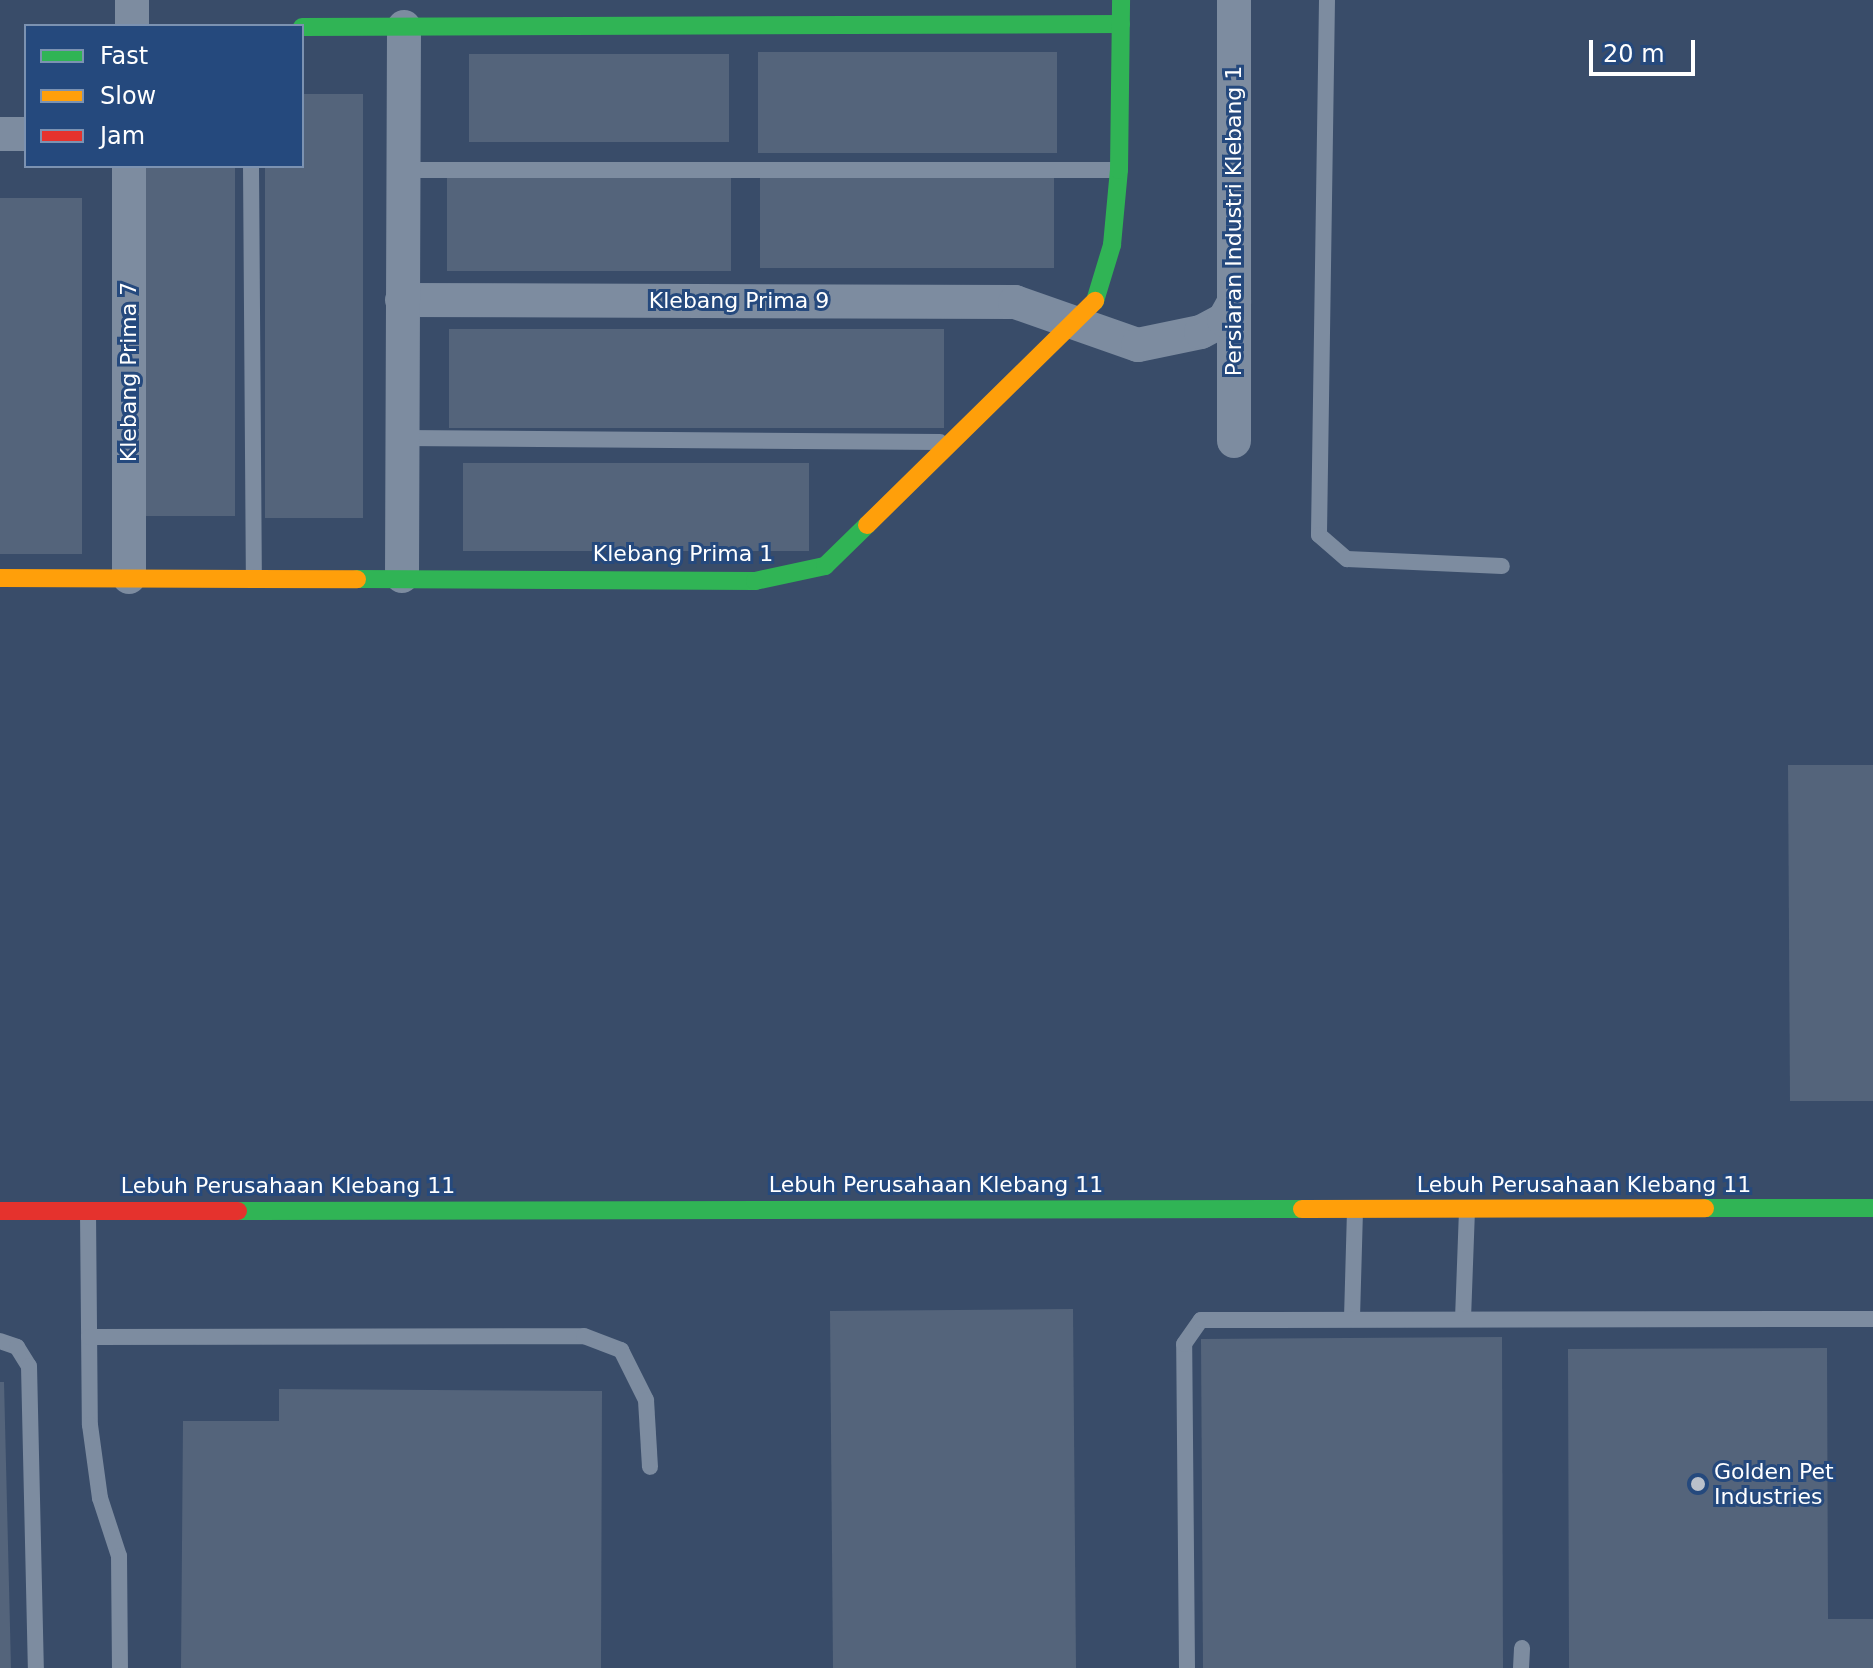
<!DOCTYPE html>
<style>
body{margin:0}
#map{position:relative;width:1873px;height:1668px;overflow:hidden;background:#394c69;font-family:"DejaVu Sans",sans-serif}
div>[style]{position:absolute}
.building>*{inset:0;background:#54647b}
.lane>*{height:16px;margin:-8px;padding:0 8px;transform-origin:8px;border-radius:8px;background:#7d8ca0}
.street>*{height:34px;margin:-17px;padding:0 17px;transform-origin:17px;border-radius:17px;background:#7d8ca0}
.fast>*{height:18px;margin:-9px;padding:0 9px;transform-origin:9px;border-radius:9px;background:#30b455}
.slow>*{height:18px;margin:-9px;padding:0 9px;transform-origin:9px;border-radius:9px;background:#ff9f0a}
.jam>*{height:18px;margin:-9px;padding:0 9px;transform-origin:9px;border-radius:9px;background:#e5322d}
.dots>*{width:22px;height:22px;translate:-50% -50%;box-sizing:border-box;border:4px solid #25497d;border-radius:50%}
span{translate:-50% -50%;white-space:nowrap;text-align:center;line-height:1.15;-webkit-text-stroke:6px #25497d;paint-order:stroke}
.street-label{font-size:22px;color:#fff}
.poi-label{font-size:22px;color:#fff}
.left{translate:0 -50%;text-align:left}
.legend{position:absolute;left:24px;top:24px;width:280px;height:144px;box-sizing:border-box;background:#25497d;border:2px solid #7c92b1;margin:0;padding:10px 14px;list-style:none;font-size:24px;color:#fff}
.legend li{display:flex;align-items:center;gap:16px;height:40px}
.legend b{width:40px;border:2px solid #7c92b1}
.scale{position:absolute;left:1589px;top:40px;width:106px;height:36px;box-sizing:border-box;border:4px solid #fff;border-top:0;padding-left:10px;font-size:24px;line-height:28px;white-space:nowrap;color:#fff;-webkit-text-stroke:6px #25497d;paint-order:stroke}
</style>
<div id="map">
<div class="building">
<div style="clip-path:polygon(758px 52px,1057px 52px,1057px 153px,758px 153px)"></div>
<div style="clip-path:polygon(469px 54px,729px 54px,729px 142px,469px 142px)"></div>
<div style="clip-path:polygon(302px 94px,363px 94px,363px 518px,265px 518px,265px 166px,302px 166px)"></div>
<div style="clip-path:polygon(141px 166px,235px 166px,235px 516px,141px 516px)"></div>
<div style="clip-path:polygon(447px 177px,731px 177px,731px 271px,447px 271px)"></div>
<div style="clip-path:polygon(760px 178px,1054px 178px,1054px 268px,760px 268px)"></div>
<div style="clip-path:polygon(0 198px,82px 198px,82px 554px,0 554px)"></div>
<div style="clip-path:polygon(449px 329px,944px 329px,944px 428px,449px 428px)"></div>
<div style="clip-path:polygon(463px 463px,809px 463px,809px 551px,463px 551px)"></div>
<div style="clip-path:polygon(1788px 765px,1873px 765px,1873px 1101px,1790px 1101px)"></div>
<div style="clip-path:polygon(1073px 1309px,1076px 1668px,833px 1668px,830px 1311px)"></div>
<div style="clip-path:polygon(1502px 1337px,1503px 1668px,1203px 1668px,1201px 1339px)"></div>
<div style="clip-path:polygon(1827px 1348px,1828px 1619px,1873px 1619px,1873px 1668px,1569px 1668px,1568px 1349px)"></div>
<div style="clip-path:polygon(0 1382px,4px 1382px,11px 1668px,0 1668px)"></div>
<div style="clip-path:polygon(279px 1389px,602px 1391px,601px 1668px,181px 1668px,183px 1421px,279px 1421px)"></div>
</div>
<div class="lane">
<div style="left:1327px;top:0;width:535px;rotate:90.86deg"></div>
<div style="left:1319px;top:535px;width:37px;rotate:41deg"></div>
<div style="left:1347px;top:559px;width:155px;rotate:2.6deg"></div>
<div style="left:251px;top:166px;width:410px;rotate:89.6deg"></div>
<div style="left:402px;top:170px;width:714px"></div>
<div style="left:402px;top:438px;width:538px;rotate:0.43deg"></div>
<div style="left:88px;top:1212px;width:213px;rotate:89.5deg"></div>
<div style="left:90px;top:1425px;width:74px;rotate:82.2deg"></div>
<div style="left:100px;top:1498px;width:61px;rotate:71.9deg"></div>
<div style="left:119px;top:1556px;width:112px;rotate:89.5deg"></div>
<div style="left:1352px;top:1318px;width:107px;rotate:-88.4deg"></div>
<div style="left:1463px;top:1319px;width:108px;rotate:-87.9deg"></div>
<div style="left:89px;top:1337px;width:495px;rotate:-0.1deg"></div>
<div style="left:584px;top:1336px;width:40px;rotate:21deg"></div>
<div style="left:621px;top:1350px;width:56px;rotate:63.4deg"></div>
<div style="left:646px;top:1400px;width:67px;rotate:86.6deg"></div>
<div style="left:0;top:1341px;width:18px;rotate:19deg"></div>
<div style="left:17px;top:1347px;width:22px;rotate:58deg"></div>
<div style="left:29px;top:1366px;width:302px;rotate:88.7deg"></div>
<div style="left:1187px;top:1668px;width:324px;rotate:-90.5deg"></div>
<div style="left:1184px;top:1344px;width:29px;rotate:-55deg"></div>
<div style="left:1201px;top:1320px;width:672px;rotate:-0.09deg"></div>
<div style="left:1521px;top:1668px;width:20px;rotate:-87deg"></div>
</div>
<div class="street">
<div style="left:132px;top:0;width:26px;rotate:90deg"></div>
<div style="left:1234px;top:0;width:441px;rotate:90deg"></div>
<div style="left:0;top:134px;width:26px"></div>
<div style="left:129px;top:166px;width:411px;rotate:90deg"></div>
<div style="left:402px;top:300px;width:613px;rotate:0.19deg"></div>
<div style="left:1015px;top:302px;width:130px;rotate:19.3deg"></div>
<div style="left:1138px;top:345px;width:64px;rotate:-11.7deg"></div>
<div style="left:1201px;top:332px;width:26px;rotate:-28deg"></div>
<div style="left:1224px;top:320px;width:21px;rotate:-61deg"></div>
<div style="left:402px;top:576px;width:549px;rotate:-89.79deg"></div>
</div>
<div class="fast">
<div style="left:302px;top:27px;width:819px;rotate:-0.21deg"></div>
<div style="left:1095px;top:301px;width:59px;rotate:-73.1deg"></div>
<div style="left:1112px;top:245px;width:75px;rotate:-84.7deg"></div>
<div style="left:1119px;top:170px;width:170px;rotate:-89.3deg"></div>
<div style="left:357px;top:579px;width:398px;rotate:0.3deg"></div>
<div style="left:755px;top:581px;width:72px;rotate:-12.1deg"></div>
<div style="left:825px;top:566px;width:59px;rotate:-44.3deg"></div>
<div style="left:1705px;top:1208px;width:168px"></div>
<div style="left:238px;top:1211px;width:1064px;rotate:-0.11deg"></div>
</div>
<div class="slow">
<div style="left:867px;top:525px;width:320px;rotate:-44.5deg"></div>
<div style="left:0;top:578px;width:357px;rotate:0.2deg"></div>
<div style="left:1302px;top:1209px;width:403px;rotate:-0.1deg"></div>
</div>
<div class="jam">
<div style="left:0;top:1211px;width:238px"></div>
</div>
<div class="dots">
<div style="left:1698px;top:1484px;background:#bac0ca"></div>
</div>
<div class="street-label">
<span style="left:1234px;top:221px;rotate:-90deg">Persiaran Industri Klebang 1</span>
<span style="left:739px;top:301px">Klebang Prima 9</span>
<span style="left:129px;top:372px;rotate:-90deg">Klebang Prima 7</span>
<span style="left:683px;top:554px">Klebang Prima 1</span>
<span style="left:936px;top:1185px">Lebuh Perusahaan Klebang 11</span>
<span style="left:1584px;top:1185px">Lebuh Perusahaan Klebang 11</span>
<span style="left:288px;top:1186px">Lebuh Perusahaan Klebang 11</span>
</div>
<div class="poi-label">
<span class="left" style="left:1714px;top:1484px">Golden Pet<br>Industries</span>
</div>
<ul class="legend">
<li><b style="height:10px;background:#30b455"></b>Fast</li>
<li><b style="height:10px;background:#ff9f0a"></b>Slow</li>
<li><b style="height:10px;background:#e5322d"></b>Jam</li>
</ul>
<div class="scale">20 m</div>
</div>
